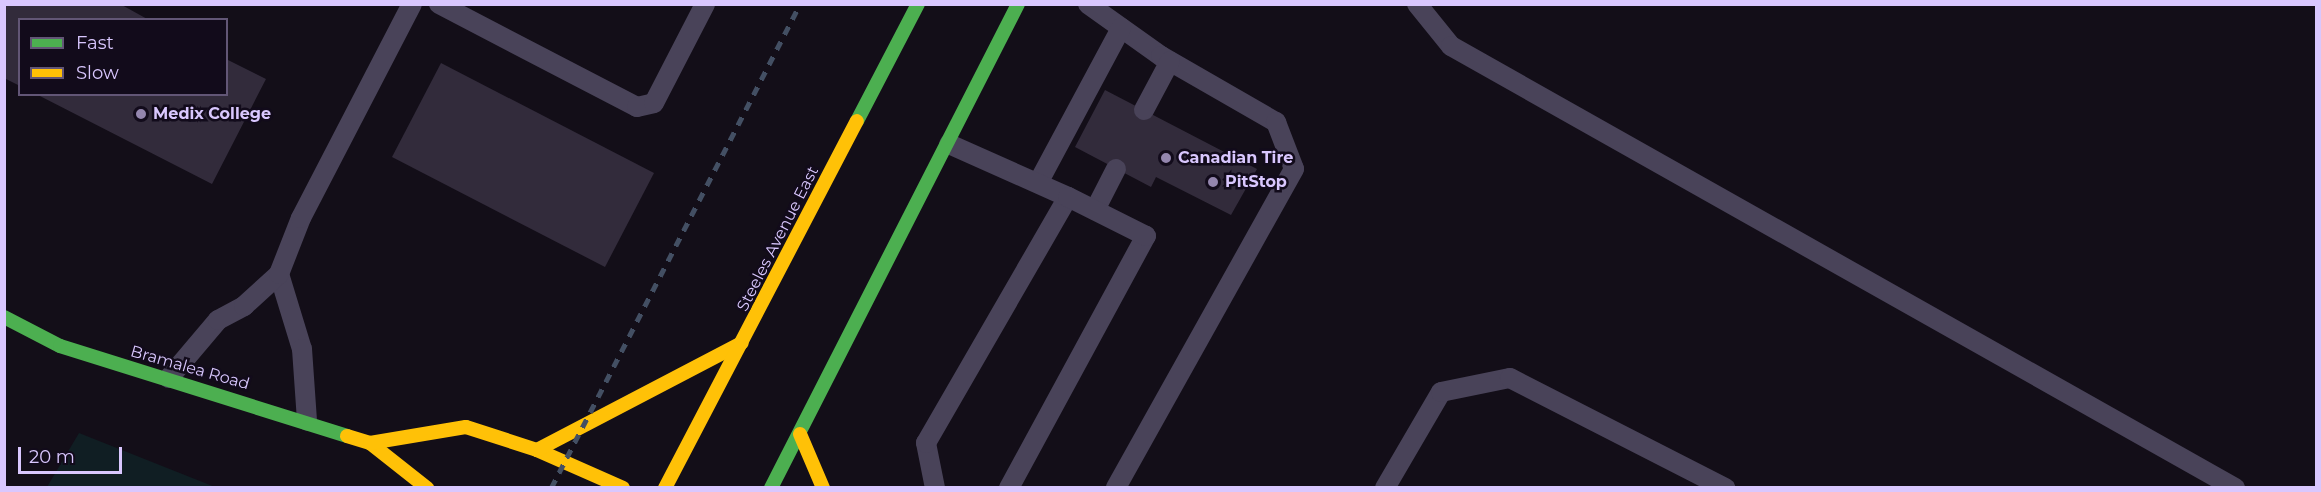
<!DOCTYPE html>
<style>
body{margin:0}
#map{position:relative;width:2321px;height:492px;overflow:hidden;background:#130e18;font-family:Montserrat,sans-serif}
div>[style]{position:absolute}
.green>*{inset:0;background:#101e23}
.building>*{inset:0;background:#322b3b}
.lane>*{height:20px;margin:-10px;padding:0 10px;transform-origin:10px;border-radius:10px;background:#494359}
.fast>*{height:14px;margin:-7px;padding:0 7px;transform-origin:7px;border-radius:7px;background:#4caf50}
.slow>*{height:14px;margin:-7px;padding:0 7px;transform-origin:7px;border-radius:7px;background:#ffc107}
.rail>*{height:4.5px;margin-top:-2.25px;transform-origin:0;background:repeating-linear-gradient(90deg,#434f63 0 9px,transparent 0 17px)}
.dots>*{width:16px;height:16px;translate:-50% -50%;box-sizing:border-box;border:3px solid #120b1b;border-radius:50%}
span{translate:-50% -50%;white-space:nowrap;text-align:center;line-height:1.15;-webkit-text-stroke:5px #120b1b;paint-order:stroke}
.poi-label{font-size:16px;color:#d9c7fe;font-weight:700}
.left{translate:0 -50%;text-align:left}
.street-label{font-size:16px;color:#d9c7fe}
.frame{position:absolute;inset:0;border:6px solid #d9c7fe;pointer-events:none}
.legend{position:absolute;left:18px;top:18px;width:210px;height:78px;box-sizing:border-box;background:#120b1b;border:2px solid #625676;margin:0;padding:8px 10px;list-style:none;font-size:18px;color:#d9c7fe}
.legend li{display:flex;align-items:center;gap:12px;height:30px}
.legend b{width:30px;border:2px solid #625676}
.scale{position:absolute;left:18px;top:447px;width:104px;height:27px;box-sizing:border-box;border:3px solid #d9c7fe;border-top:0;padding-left:8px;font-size:18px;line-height:21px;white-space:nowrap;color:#d9c7fe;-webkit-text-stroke:4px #120b1b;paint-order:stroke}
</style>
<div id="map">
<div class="green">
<div style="clip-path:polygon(79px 433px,215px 487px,47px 487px)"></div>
</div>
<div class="building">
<div style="clip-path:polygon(4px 4px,120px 4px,149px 20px,20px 20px,20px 86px,4px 78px)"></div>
<div style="clip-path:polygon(226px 59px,266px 79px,212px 184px,36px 94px,226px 94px)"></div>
<div style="clip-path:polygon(441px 63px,654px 173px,605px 267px,392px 157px)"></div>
<div style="clip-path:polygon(1105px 90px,1257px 169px,1231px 215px,1156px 177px,1151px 187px,1075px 147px)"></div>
</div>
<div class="lane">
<div style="left:439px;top:4px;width:223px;rotate:27.5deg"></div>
<div style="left:637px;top:107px;width:17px;rotate:-13deg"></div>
<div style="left:654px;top:103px;width:111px;rotate:-62.7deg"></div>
<div style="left:1088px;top:4px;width:90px;rotate:35.5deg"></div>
<div style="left:1161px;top:56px;width:133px;rotate:29.9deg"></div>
<div style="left:1276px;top:122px;width:50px;rotate:69deg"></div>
<div style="left:1294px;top:169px;width:365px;rotate:119.2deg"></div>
<div style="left:1417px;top:4px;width:54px;rotate:51deg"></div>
<div style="left:1451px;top:46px;width:900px;rotate:29.41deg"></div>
<div style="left:1144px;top:110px;width:55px;rotate:-62deg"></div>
<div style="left:1038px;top:183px;width:176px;rotate:-61.8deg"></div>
<div style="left:1095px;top:210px;width:46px;rotate:-62.9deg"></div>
<div style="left:279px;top:274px;width:78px;rotate:73deg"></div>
<div style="left:302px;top:349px;width:72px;rotate:86deg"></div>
<div style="left:169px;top:378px;width:76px;rotate:-49.8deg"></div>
<div style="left:218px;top:320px;width:30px;rotate:-28deg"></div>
<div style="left:244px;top:306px;width:47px;rotate:-42.4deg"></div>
<div style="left:279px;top:274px;width:60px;rotate:-68.6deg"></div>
<div style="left:301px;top:218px;width:241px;rotate:-62.6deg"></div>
<div style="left:935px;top:488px;width:46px;rotate:-101.3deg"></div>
<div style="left:926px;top:443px;width:284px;rotate:-60deg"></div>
<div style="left:1068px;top:197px;width:130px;rotate:-156deg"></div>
<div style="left:1009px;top:488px;width:287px;rotate:-61.5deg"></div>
<div style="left:1146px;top:236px;width:87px;rotate:-153.4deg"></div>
<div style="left:1385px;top:488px;width:111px;rotate:-59.7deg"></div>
<div style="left:1441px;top:392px;width:70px;rotate:-11.5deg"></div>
<div style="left:1510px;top:378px;width:242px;rotate:27.1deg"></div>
</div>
<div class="fast">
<div style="left:857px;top:121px;width:132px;rotate:-62.5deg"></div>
<div style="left:4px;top:317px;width:63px;rotate:27.4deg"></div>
<div style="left:60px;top:346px;width:301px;rotate:17.4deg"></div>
<div style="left:771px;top:488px;width:543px;rotate:-62.96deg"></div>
</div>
<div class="slow">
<div style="left:800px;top:434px;width:59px;rotate:66.9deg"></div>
<div style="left:347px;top:436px;width:24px;rotate:17deg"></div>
<div style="left:370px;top:443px;width:73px;rotate:38.3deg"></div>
<div style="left:370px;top:443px;width:97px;rotate:-9.5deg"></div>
<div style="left:466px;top:427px;width:75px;rotate:17.9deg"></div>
<div style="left:537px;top:450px;width:94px;rotate:23.8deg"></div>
<div style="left:537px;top:450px;width:231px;rotate:-27.6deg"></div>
<div style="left:665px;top:488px;width:414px;rotate:-62.4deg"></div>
</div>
<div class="rail">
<div style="left:551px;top:488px;width:544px;rotate:-62.78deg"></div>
</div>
<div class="dots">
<div style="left:141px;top:114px;background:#9486ae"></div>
<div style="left:1166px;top:158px;background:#9486ae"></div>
<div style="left:1213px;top:182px;background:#9486ae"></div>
</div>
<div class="poi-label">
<span class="left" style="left:153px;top:114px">Medix College</span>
<span class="left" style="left:1178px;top:158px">Canadian Tire</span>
<span class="left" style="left:1225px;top:182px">PitStop</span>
</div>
<div class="street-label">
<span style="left:778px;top:239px;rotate:-63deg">Steeles Avenue East</span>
<span style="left:190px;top:368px;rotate:16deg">Bramalea Road</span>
</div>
<div class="frame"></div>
<ul class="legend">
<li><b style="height:8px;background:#4caf50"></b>Fast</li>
<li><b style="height:8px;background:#ffc107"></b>Slow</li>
</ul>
<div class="scale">20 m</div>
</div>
